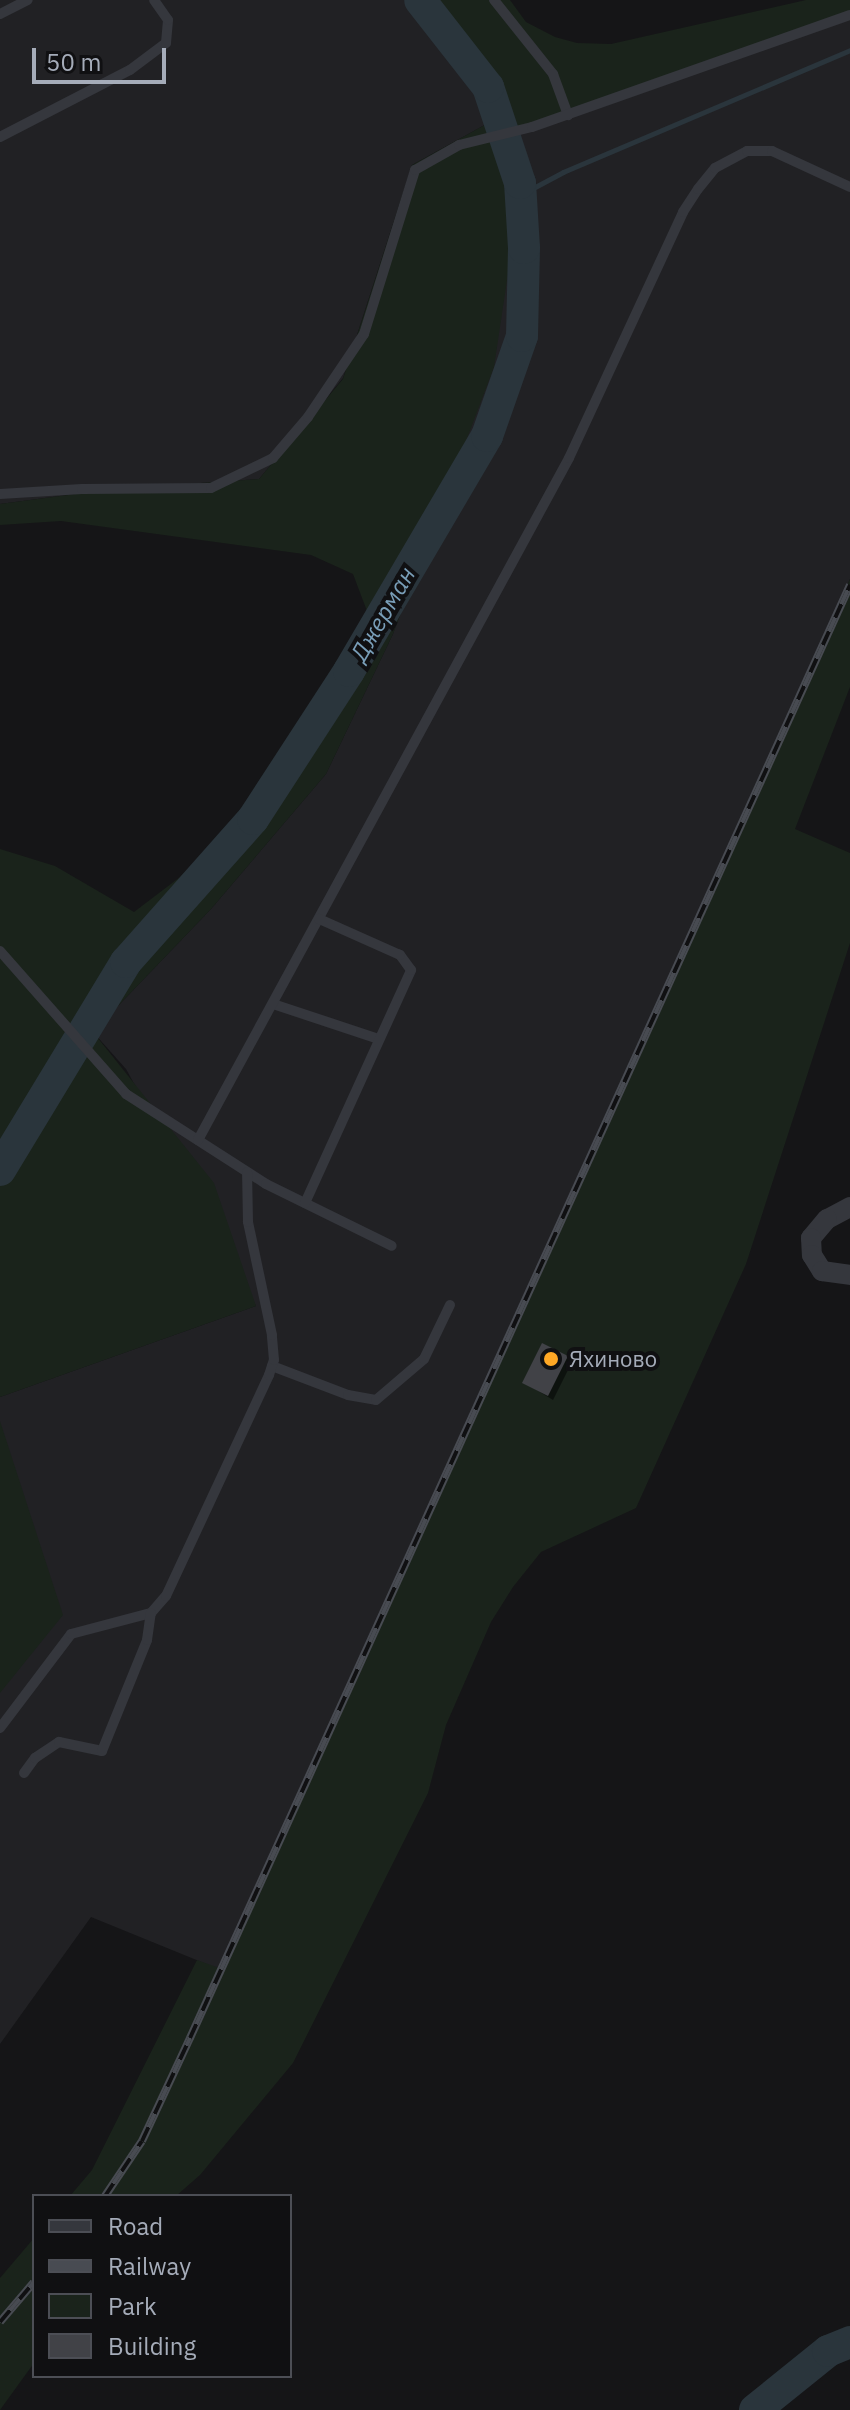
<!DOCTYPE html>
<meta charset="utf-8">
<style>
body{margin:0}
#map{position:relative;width:850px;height:2410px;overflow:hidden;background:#151517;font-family:"IBM Plex Sans",sans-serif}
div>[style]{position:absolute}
.built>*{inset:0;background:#212124}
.green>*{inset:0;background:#1a231b}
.shadow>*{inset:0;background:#0007}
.stream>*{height:5px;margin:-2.5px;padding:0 2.5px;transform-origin:2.5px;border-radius:2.5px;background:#2a353c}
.river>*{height:32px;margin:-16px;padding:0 16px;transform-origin:16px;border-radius:16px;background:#2a353c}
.building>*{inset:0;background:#414247}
.lane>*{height:10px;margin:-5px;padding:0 5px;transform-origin:5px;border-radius:5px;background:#35373d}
.street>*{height:20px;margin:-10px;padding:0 10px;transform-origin:10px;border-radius:10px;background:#35373d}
.rail>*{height:8px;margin-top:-4px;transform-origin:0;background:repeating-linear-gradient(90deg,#101012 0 15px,#484b52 0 30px);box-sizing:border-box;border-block:2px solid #484b52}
.dots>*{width:22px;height:22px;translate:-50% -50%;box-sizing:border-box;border:4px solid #101012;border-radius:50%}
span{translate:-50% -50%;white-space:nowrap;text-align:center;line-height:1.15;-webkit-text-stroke:8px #101012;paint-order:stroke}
.poi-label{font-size:22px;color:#a5acb9}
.left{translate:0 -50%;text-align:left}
.water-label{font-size:24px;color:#799eb8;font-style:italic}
.legend{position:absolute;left:32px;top:2194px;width:260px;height:184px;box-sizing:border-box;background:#101012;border:2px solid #4c4e55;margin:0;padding:10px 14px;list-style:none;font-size:24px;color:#a5acb9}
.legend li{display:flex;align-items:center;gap:16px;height:40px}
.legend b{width:40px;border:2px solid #4c4e55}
.scale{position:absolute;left:32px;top:48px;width:134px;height:36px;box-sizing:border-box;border:4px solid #a5acb9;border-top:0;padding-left:10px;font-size:24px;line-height:28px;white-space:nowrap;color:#a5acb9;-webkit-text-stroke:6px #101012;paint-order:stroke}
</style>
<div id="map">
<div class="built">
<div style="clip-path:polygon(0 0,414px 0,492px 121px,412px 165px,343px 378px,259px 479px,113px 489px,0 504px)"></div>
<div style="clip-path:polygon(850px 15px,850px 579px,221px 1970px,91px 1917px,0 2044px,0 1397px,256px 1306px,126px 1069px,93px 1032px,211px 909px,326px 774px,393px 634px,439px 509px,513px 240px,516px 131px)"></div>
</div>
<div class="green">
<div style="clip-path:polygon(414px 0,510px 0,526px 22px,555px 37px,577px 43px,611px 44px,806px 0,850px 0,850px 15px,516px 131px,513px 240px,494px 367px,393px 634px,326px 774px,211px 909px,93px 1032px,214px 1183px,256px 1306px,0 1397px,0 849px,55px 866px,134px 912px,180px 877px,255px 802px,373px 627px,353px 574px,311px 555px,61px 521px,0 525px,0 504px,113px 489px,259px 479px,343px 379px,412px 165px,492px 121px)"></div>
<div style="clip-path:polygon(850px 579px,850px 687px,795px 829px,850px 853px,850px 943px,746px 1264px,636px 1508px,541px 1552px,513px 1587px,491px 1622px,446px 1725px,428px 1793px,293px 2063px,200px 2175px,176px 2196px,70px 2196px,92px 2170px,197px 1960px,222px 1969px)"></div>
<div style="clip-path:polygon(0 1421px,63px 1615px,0 1693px)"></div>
<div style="clip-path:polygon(34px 2238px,34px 2363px,0 2410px,0 2278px)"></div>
</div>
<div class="shadow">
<div style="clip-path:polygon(567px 1358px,572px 1362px,553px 1400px,525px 1383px)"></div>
</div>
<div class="stream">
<div style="left:520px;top:195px;width:49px;rotate:-28.1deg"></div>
<div style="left:563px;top:172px;width:312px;rotate:-23deg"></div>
</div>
<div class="river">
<div style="left:0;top:1170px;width:243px;rotate:-58.8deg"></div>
<div style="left:126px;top:962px;width:191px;rotate:-48.4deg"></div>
<div style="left:253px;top:819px;width:176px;rotate:-57deg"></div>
<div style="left:349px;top:671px;width:273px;rotate:-59.6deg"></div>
<div style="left:487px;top:436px;width:106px;rotate:-70.7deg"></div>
<div style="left:522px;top:336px;width:88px;rotate:-88.7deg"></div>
<div style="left:524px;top:248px;width:65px;rotate:-93.5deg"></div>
<div style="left:520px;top:183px;width:101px;rotate:-108.4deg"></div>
<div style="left:488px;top:87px;width:110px;rotate:-128deg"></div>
<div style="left:755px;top:2410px;width:94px;rotate:-38.9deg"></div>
<div style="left:828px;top:2351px;width:24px;rotate:-22deg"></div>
</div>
<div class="building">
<div style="clip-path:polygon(542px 1343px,568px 1356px,548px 1396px,522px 1383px)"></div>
</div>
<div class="lane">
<div style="left:494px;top:0;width:95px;rotate:51.4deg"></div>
<div style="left:553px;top:74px;width:44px;rotate:69.9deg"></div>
<div style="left:0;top:14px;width:31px;rotate:-27deg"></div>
<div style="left:0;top:137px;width:146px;rotate:-27.3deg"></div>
<div style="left:130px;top:70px;width:45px;rotate:-36.9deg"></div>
<div style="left:166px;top:43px;width:23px;rotate:-85deg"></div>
<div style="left:168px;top:20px;width:24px;rotate:-125deg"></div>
<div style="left:0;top:494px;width:82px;rotate:-3.5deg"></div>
<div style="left:82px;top:489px;width:129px;rotate:-0.4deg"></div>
<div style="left:211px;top:488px;width:69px;rotate:-25.8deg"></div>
<div style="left:273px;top:458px;width:54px;rotate:-49.5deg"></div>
<div style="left:308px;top:417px;width:100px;rotate:-56deg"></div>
<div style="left:364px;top:334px;width:172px;rotate:-72.7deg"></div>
<div style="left:415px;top:170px;width:51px;rotate:-29.6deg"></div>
<div style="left:459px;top:145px;width:75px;rotate:-13.9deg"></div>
<div style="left:532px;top:127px;width:337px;rotate:-19.4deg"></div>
<div style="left:0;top:951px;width:191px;rotate:48.6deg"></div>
<div style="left:126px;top:1094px;width:166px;rotate:32.7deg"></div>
<div style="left:266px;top:1184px;width:140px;rotate:26.2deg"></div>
<div style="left:273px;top:1004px;width:112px;rotate:18.3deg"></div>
<div style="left:198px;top:1140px;width:776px;rotate:-61.45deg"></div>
<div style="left:569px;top:458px;width:271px;rotate:-65.1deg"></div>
<div style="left:683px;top:212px;width:27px;rotate:-57deg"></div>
<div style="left:698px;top:189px;width:27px;rotate:-51deg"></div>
<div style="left:715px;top:168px;width:36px;rotate:-28deg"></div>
<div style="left:747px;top:151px;width:25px"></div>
<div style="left:772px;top:151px;width:86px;rotate:24.8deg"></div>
<div style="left:305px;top:1203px;width:256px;rotate:-65.5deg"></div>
<div style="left:411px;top:970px;width:19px;rotate:-126deg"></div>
<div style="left:400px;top:955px;width:89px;rotate:-156deg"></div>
<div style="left:272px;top:1366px;width:81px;rotate:20.9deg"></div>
<div style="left:348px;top:1395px;width:28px;rotate:10deg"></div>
<div style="left:376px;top:1400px;width:63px;rotate:-40.5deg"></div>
<div style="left:424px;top:1359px;width:60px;rotate:-64.3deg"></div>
<div style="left:0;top:1728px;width:118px;rotate:-52.9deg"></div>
<div style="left:71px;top:1634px;width:83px;rotate:-14.7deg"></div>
<div style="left:151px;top:1613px;width:23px;rotate:-49deg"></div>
<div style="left:166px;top:1596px;width:244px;rotate:-65deg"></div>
<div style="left:269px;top:1375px;width:16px;rotate:-72deg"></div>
<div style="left:274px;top:1360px;width:25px;rotate:-95deg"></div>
<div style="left:272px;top:1335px;width:116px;rotate:-102deg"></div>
<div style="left:248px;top:1222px;width:50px;rotate:-91.1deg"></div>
<div style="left:24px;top:1773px;width:19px;rotate:-54deg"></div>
<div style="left:35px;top:1758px;width:29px;rotate:-34deg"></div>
<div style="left:59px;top:1742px;width:44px;rotate:11.8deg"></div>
<div style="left:102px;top:1751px;width:120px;rotate:-67.9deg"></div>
<div style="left:147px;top:1640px;width:27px;rotate:-82deg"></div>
</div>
<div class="street">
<div style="left:850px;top:1207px;width:26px;rotate:152deg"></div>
<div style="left:827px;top:1219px;width:25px;rotate:130deg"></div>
<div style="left:811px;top:1238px;width:17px;rotate:87deg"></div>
<div style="left:812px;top:1255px;width:19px;rotate:58deg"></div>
<div style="left:822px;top:1271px;width:28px;rotate:8deg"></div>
</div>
<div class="rail">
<div style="left:105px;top:2196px;width:66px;rotate:-56.1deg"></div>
<div style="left:142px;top:2141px;width:114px;rotate:-65deg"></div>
<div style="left:190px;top:2038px;width:1596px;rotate:-65.57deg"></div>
<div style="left:0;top:2322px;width:52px;rotate:-49.6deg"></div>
</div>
<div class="dots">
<div style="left:551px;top:1359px;background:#ffa825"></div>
</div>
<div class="poi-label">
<span class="left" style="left:569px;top:1359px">Яхиново</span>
</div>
<div class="water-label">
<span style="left:383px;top:614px;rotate:-60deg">Джерман</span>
</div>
<ul class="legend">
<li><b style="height:10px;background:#35373d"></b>Road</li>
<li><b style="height:10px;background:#484b52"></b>Railway</li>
<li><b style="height:22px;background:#1a231b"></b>Park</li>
<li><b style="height:22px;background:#414247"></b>Building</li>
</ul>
<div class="scale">50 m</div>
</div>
